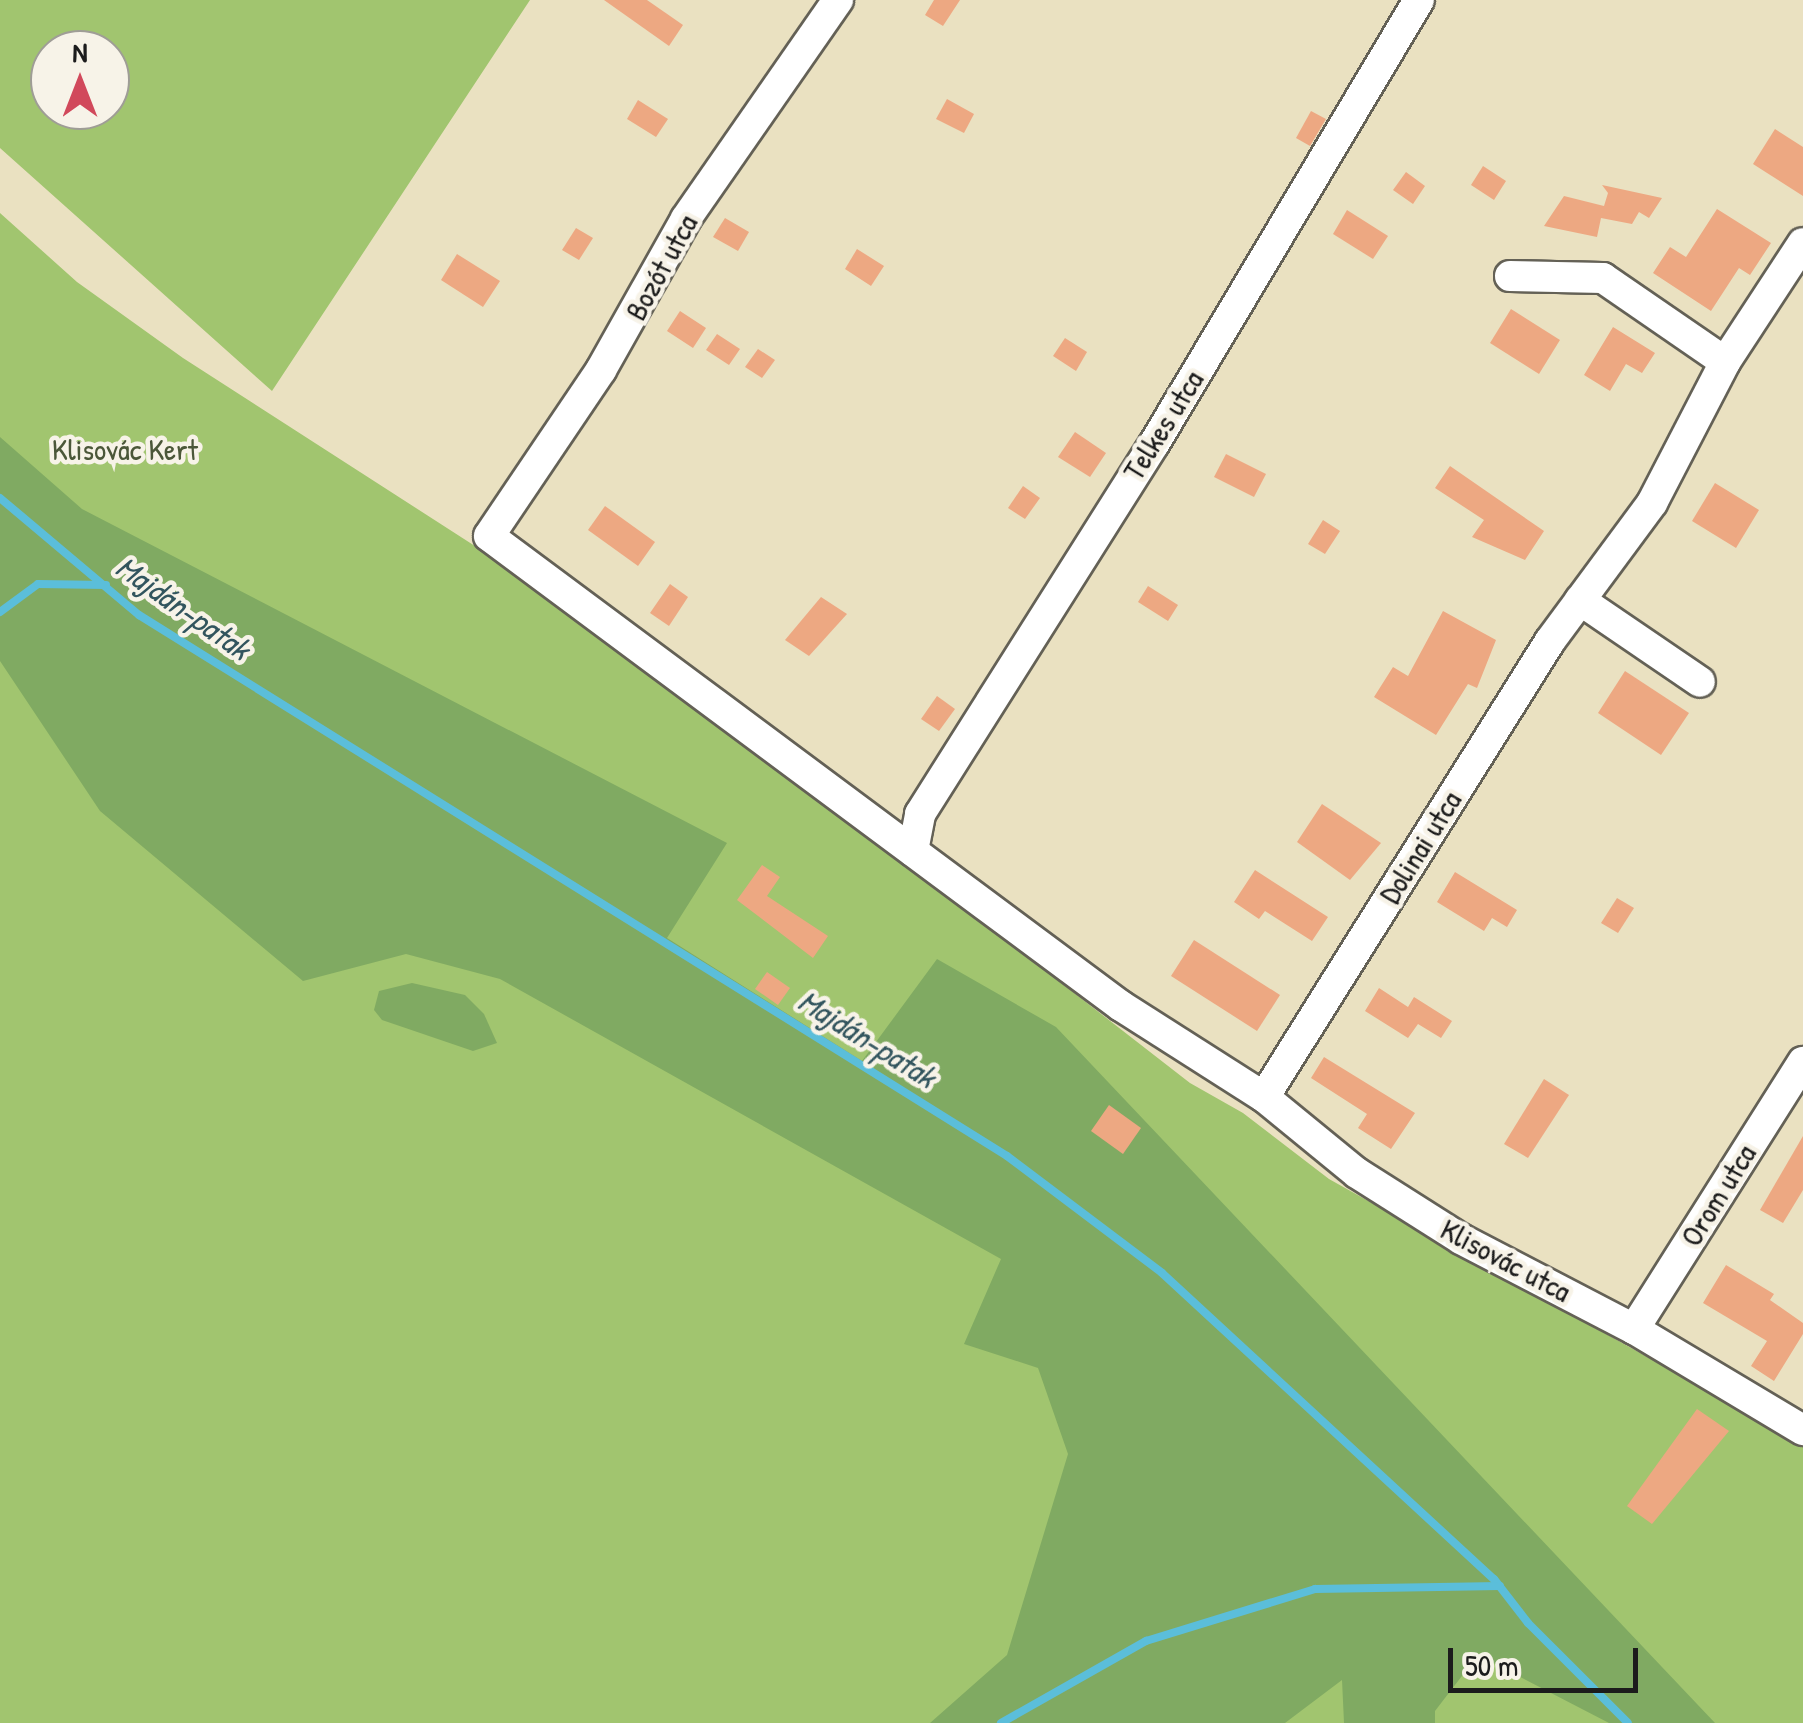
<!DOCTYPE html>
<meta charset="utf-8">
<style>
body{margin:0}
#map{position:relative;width:1803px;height:1723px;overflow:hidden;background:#eae1c1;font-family:"Patrick Hand",sans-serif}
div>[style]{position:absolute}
.green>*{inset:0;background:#a1c56f}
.forest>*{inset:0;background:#80aa62}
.stream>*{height:8px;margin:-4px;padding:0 4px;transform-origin:4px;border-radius:4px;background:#5bbeda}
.building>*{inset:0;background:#eda882}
.roads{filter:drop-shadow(2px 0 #646156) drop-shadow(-2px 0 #646156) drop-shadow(0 2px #646156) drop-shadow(0 -2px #646156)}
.minor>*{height:30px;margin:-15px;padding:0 15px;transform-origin:15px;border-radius:15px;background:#fff}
span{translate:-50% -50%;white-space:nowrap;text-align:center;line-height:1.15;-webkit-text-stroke:9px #f7f3e8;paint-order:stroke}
.street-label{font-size:30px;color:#1c1c1c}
.park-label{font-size:30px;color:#4b5739}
.water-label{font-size:32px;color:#32555e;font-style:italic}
.north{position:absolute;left:30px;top:30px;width:100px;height:100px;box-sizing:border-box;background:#f7f3e8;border:2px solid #9f9d96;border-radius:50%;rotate:0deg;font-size:28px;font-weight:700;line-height:40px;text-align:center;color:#1c1c1c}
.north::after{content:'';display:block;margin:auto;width:35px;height:45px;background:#d1495b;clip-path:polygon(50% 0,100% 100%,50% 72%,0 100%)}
.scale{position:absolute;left:1448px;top:1648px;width:190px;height:45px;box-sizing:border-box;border:5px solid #1c1c1c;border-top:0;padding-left:12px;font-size:30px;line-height:35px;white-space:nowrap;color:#1c1c1c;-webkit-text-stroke:8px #f7f3e8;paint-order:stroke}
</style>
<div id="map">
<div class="green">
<div style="clip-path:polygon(evenodd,0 0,530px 0,272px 391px,0 148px,0 0,50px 50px,110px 50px,110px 110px,50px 110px,50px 50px)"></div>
<div style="clip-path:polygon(0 213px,77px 282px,183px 358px,492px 557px,908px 864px,1190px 1083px,1243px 1113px,1329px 1179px,1803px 1444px,1803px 1723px,0 1723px)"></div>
</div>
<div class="forest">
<div style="clip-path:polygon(0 437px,82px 509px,727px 843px,667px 938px,862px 1061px,937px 959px,1056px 1027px,1715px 1723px,1609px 1723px,1478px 1655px,1435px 1711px,1435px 1723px,1344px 1723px,1342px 1680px,1285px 1723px,930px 1723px,1007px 1655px,1068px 1454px,1038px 1368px,964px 1344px,1001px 1259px,500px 979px,406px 954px,303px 981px,100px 811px,0 661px)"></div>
<div style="clip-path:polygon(412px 983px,465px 995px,484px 1014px,497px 1043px,473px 1051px,382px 1020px,374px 1010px,379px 991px)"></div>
</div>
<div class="stream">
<div style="left:0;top:498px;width:182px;rotate:40.1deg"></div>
<div style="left:139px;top:615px;width:1023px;rotate:31.93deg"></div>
<div style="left:1007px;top:1156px;width:194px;rotate:37deg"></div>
<div style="left:1162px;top:1273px;width:452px;rotate:42.7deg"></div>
<div style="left:1494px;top:1579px;width:56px;rotate:52.3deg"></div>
<div style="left:1528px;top:1623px;width:141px;rotate:45deg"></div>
<div style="left:0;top:612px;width:47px;rotate:-36.4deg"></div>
<div style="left:38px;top:584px;width:68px;rotate:0.8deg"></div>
<div style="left:1001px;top:1723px;width:167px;rotate:-29.5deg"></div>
<div style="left:1146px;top:1641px;width:177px;rotate:-17.1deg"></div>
<div style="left:1315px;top:1589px;width:185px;rotate:-0.9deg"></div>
</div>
<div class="building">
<div style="clip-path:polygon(604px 0,647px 0,683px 25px,669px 46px)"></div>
<div style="clip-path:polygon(934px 0,960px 0,943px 26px,925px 15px)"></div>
<div style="clip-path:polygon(947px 99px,974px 114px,964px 133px,936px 119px)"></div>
<div style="clip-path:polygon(638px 100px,668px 119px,656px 137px,627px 119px)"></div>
<div style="clip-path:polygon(1311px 111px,1326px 119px,1310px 146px,1296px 138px)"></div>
<div style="clip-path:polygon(1775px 129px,1803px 147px,1803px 196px,1753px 164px)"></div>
<div style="clip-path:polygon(1483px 166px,1506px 181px,1494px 200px,1471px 185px)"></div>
<div style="clip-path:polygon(1406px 172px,1425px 186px,1413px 204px,1393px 190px)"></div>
<div style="clip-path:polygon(1602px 185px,1662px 198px,1649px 218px,1639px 212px,1632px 224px,1601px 218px,1597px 237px,1544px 226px,1564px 196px,1604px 206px,1608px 193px)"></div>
<div style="clip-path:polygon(1717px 209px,1771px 243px,1750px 275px,1739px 268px,1711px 311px,1653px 273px,1670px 247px,1686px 257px)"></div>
<div style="clip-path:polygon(1347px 210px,1388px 236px,1373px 259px,1333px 234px)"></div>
<div style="clip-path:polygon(725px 218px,749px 232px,738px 251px,713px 237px)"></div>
<div style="clip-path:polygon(576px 228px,593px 238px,579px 260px,562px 250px)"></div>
<div style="clip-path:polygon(857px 249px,884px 266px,871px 286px,845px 269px)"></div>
<div style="clip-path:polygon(457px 254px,500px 281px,483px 307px,441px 280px)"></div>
<div style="clip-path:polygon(1511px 309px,1560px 340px,1539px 374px,1490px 343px)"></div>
<div style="clip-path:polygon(680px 311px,706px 328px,693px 348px,667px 331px)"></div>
<div style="clip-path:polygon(1613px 327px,1655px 353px,1642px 373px,1626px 364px,1610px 391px,1584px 375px)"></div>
<div style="clip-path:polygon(717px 334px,740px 349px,729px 365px,706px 350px)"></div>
<div style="clip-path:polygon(1065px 338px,1087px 352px,1076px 371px,1053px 356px)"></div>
<div style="clip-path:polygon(758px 349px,775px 360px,762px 378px,745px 367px)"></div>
<div style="clip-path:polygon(1075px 432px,1106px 453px,1090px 477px,1058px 457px)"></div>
<div style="clip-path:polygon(1226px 454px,1266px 474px,1254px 497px,1214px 477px)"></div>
<div style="clip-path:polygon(1450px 466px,1544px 531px,1525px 560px,1472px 537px,1484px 520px,1435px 488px)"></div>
<div style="clip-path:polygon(1715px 483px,1759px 510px,1736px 548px,1692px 521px)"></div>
<div style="clip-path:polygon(1023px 486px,1040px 498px,1025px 519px,1008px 508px)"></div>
<div style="clip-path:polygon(605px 506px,655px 542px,638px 566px,588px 530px)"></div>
<div style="clip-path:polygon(1323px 520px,1340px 531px,1325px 554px,1308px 544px)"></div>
<div style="clip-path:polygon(670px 584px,688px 597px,669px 626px,650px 613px)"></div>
<div style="clip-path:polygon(1148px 586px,1178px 605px,1168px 621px,1138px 602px)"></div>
<div style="clip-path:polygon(821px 597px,847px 614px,809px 656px,785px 640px)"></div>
<div style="clip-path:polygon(1443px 611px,1496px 640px,1477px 688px,1468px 684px,1436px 735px,1374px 697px,1393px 667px,1408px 676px)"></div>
<div style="clip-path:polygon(1625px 671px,1689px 713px,1661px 755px,1598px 713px)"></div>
<div style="clip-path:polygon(937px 696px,955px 709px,939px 731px,921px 719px)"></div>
<div style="clip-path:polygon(1322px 804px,1381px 843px,1350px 880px,1297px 842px)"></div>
<div style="clip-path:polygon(762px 865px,780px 877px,767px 896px,828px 936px,813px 958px,737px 900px)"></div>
<div style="clip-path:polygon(1255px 870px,1328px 917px,1312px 941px,1265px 911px,1259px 919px,1234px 902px)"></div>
<div style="clip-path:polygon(1455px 872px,1517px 910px,1507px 927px,1492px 918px,1484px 931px,1437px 902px)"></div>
<div style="clip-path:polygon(1617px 898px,1634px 908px,1618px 933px,1601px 923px)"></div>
<div style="clip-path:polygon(1194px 940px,1280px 995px,1257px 1031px,1171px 976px)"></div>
<div style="clip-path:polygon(767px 972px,790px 988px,778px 1005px,755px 989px)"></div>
<div style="clip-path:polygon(1379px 988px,1408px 1007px,1414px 997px,1452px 1021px,1441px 1038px,1418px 1024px,1408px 1038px,1365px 1011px)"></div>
<div style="clip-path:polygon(1324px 1057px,1415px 1113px,1391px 1149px,1358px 1128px,1367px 1114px,1311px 1078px)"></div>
<div style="clip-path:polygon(1544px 1079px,1569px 1095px,1528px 1158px,1504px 1144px)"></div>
<div style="clip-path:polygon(1109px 1105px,1141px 1128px,1123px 1154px,1091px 1131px)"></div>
<div style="clip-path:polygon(1803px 1136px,1803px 1190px,1783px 1223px,1760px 1210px)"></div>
<div style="clip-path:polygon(1726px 1265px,1774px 1294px,1770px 1300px,1803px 1323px,1803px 1334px,1774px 1381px,1751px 1366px,1767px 1341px,1703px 1303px)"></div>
<div style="clip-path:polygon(1697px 1409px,1729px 1431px,1652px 1524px,1627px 1506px)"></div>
</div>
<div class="roads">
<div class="minor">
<div style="left:838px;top:0;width:267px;rotate:124.8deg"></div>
<div style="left:686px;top:219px;width:173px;rotate:119.4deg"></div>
<div style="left:601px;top:370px;width:200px;rotate:124deg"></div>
<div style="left:489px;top:536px;width:788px;rotate:36.64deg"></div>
<div style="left:1121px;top:1006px;width:169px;rotate:32.5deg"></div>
<div style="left:1264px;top:1097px;width:120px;rotate:39.3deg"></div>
<div style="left:1357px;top:1173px;width:123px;rotate:32.4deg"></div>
<div style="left:1461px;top:1239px;width:195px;rotate:27.5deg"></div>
<div style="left:1634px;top:1329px;width:197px;rotate:30.9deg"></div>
<div style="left:1510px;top:276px;width:93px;rotate:1.2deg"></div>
<div style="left:1603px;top:278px;width:148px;rotate:34.5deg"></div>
<div style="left:1580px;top:600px;width:145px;rotate:34.3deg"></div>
<div style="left:913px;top:851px;width:38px;rotate:-79deg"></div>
<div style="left:920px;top:814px;width:438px;rotate:-57.7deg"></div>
<div style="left:1154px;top:444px;width:517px;rotate:-59.17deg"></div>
<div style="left:1264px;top:1097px;width:538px;rotate:-57.9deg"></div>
<div style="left:1550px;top:641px;width:172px;rotate:-53.5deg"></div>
<div style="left:1652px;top:503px;width:159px;rotate:-62.6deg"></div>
<div style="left:1725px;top:362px;width:142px;rotate:-56.8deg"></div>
<div style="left:1634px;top:1329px;width:316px;rotate:-57.7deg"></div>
</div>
</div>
<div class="street-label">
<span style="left:661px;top:267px;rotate:-61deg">Bozót utca</span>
<span style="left:1163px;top:425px;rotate:-58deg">Telkes utca</span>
<span style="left:1420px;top:847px;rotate:-58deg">Dolinai utca</span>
<span style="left:1718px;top:1195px;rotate:-58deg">Orom utca</span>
<span style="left:1506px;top:1260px;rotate:28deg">Klisovác utca</span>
</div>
<div class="park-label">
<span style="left:125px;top:449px">Klisovác Kert</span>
</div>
<div class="water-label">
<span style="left:183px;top:608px;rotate:35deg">Majdán-patak</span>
<span style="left:867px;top:1039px;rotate:32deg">Majdán-patak</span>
</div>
<div class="north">N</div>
<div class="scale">50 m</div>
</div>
